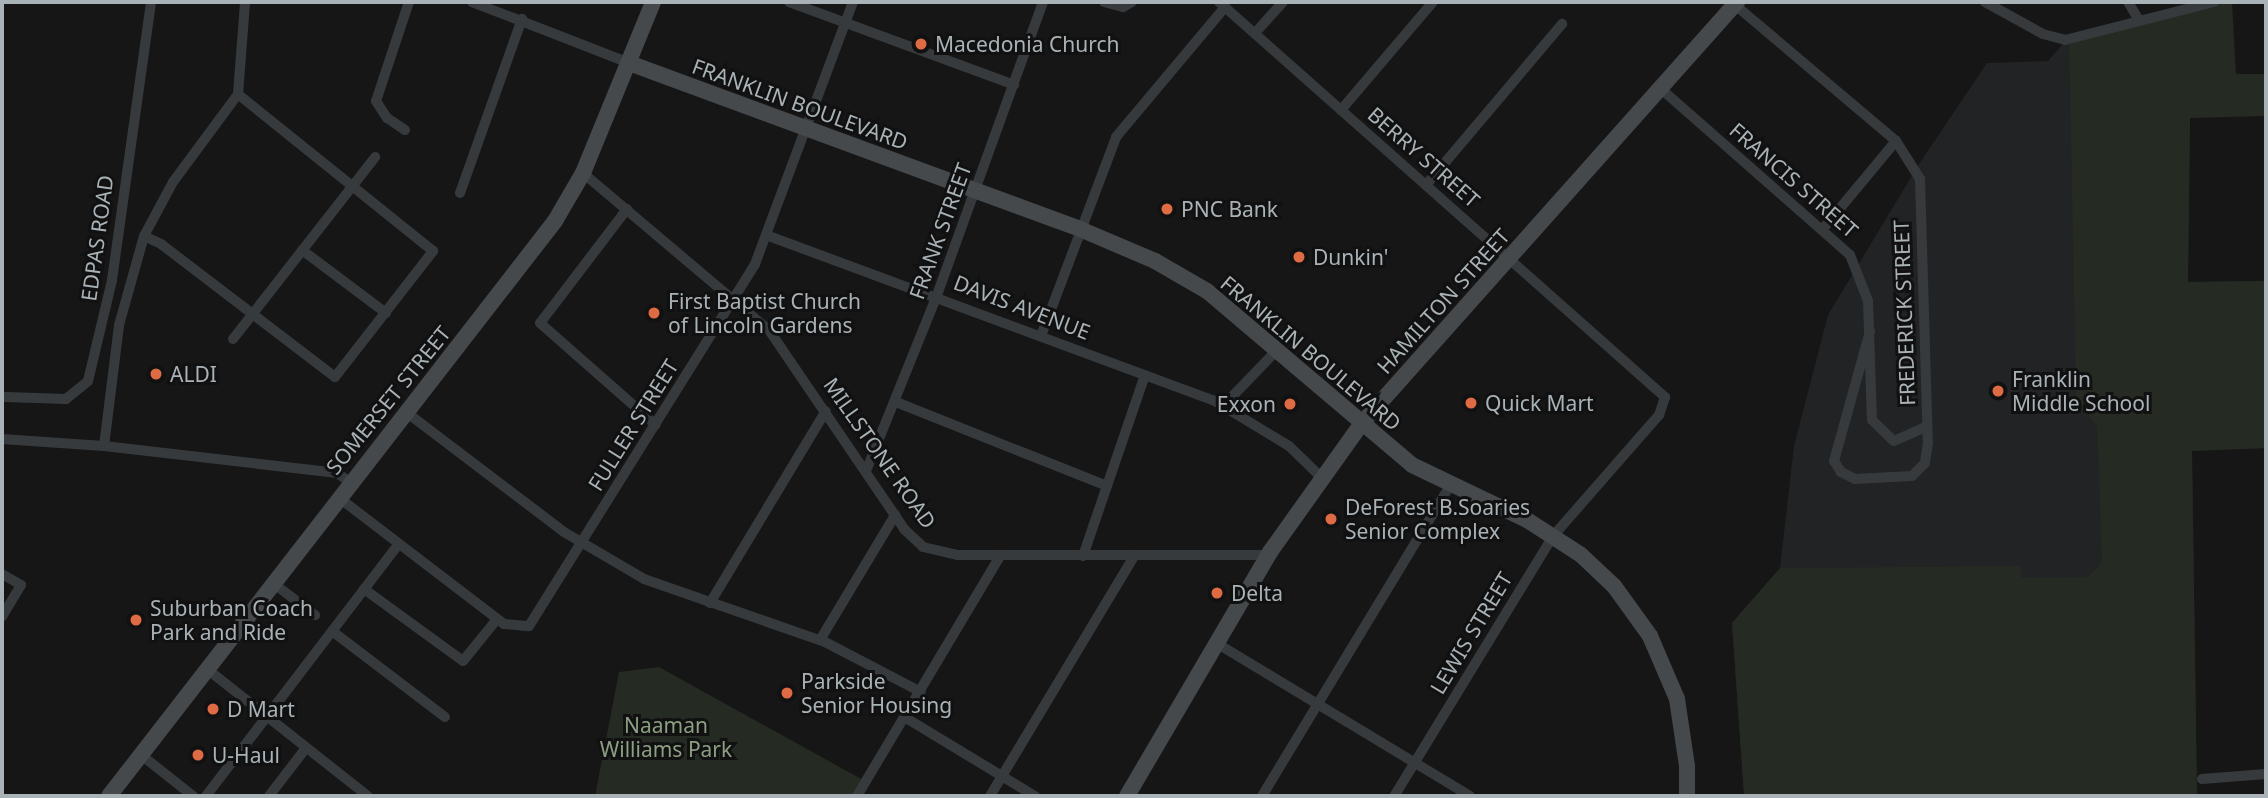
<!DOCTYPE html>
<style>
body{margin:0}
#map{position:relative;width:2268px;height:798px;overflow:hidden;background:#161617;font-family:"Noto Sans",sans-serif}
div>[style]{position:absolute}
.built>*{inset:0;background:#222324}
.green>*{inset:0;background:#252a22}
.street>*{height:10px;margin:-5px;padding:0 5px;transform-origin:5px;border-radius:5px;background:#373a3c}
.secondary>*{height:16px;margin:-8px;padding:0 8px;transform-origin:8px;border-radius:8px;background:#45494c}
.dots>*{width:19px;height:19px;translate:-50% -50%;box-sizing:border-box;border:4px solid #111112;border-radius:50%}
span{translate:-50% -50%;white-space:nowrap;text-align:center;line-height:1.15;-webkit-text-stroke:6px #111112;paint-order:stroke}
.poi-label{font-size:21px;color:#a9b2b6}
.left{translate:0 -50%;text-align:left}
.right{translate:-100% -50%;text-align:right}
.street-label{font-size:21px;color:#a9b2b6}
.park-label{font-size:21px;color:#8c9f82}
.frame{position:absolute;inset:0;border:4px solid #a9b2b6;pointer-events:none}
</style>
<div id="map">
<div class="built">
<div style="clip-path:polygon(2232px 2px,2190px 118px,2188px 282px,2266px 281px,2266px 448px,2192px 451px,2197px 796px,1744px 796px,1732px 623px,1780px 568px,1794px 446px,1828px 315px,1919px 164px,1987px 63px,2048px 61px,2069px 37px)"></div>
</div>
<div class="green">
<div style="clip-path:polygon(2205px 2px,2232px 2px,2236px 74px,2266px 74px,2266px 116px,2190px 118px,2188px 282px,2266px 281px,2266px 448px,2192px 451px,2197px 796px,1729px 796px,1744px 794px,1732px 623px,1780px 568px,2021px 566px,2022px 578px,2088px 577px,2102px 562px,2097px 426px,2076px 399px,2069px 37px)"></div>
<div style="clip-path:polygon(659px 667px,863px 780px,854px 796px,595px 796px,619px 672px)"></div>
</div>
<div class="street">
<div style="left:472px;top:2px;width:168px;rotate:21.2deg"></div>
<div style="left:789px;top:2px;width:240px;rotate:20.2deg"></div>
<div style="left:1104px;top:2px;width:20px;rotate:15deg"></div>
<div style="left:1123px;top:7px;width:10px;rotate:-29deg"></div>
<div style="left:1219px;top:2px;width:596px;rotate:41.53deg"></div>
<div style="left:1665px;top:397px;width:19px;rotate:108deg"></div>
<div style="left:1659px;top:415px;width:161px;rotate:131.2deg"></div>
<div style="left:1553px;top:536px;width:305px;rotate:121.4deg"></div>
<div style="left:1985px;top:2px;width:66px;rotate:28.9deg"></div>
<div style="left:2043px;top:34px;width:23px;rotate:15deg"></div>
<div style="left:2065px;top:40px;width:154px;rotate:-14.3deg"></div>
<div style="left:2128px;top:2px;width:21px;rotate:59deg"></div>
<div style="left:1734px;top:4px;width:212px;rotate:40.2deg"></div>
<div style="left:1896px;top:141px;width:45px;rotate:57.7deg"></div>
<div style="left:1920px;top:179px;width:264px;rotate:88.3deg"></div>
<div style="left:1928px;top:443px;width:20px;rotate:99deg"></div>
<div style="left:1925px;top:463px;width:18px;rotate:135deg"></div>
<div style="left:1912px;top:476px;width:57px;rotate:177deg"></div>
<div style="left:1855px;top:479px;width:16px;rotate:-153deg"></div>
<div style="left:1841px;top:472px;width:13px;rotate:-122deg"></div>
<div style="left:1834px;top:461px;width:135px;rotate:-74.5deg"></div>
<div style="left:1255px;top:33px;width:42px;rotate:-47.9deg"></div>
<div style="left:1660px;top:88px;width:253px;rotate:41.3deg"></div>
<div style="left:1850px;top:255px;width:49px;rotate:68.6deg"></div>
<div style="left:1868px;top:301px;width:119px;rotate:88.1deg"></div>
<div style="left:1872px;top:420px;width:30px;rotate:44deg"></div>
<div style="left:1894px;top:441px;width:36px;rotate:-24deg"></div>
<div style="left:1341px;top:110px;width:142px;rotate:-49.6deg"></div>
<div style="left:405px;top:130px;width:22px;rotate:-146deg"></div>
<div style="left:387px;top:118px;width:20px;rotate:-123deg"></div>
<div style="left:376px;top:101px;width:104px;rotate:-71.6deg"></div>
<div style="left:583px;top:173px;width:243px;rotate:40.2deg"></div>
<div style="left:769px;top:330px;width:240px;rotate:55.8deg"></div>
<div style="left:904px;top:529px;width:26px;rotate:43deg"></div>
<div style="left:923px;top:547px;width:35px;rotate:13deg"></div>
<div style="left:957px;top:555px;width:311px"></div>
<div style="left:1426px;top:185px;width:211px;rotate:-49.8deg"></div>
<div style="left:460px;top:193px;width:185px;rotate:-70.4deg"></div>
<div style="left:627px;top:209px;width:143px;rotate:127.3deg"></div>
<div style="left:540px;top:323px;width:154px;rotate:41.3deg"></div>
<div style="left:1822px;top:230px;width:116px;rotate:-50.3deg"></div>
<div style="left:766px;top:235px;width:476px;rotate:20.3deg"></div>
<div style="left:1213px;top:400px;width:89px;rotate:31.2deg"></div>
<div style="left:1289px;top:446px;width:45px;rotate:44.1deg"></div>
<div style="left:144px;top:236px;width:19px;rotate:25deg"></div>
<div style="left:161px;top:244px;width:219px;rotate:37.4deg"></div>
<div style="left:335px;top:377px;width:160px;rotate:-52.1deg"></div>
<div style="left:433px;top:251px;width:250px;rotate:-141.2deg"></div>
<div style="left:302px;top:250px;width:105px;rotate:36.9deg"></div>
<div style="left:1041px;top:336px;width:213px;rotate:-69.3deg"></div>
<div style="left:1116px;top:137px;width:170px;rotate:-50deg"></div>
<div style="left:233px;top:339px;width:231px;rotate:-52deg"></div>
<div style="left:6px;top:397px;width:60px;rotate:1.9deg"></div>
<div style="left:66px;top:399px;width:28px;rotate:-39deg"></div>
<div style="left:88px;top:381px;width:104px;rotate:-76.6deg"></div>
<div style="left:112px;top:280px;width:281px;rotate:-82deg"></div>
<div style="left:896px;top:402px;width:227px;rotate:21.7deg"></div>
<div style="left:1224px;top:405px;width:78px;rotate:-46deg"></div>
<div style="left:406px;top:412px;width:198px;rotate:37.2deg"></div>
<div style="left:564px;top:532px;width:93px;rotate:30.4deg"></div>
<div style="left:644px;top:579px;width:192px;rotate:19.2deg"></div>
<div style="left:825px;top:642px;width:108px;rotate:27.5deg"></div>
<div style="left:2px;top:439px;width:102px;rotate:3.9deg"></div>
<div style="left:104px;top:446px;width:235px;rotate:6.6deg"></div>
<div style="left:337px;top:473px;width:16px;rotate:35deg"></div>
<div style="left:104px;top:446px;width:122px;rotate:-82.9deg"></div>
<div style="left:119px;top:325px;width:92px;rotate:-74.3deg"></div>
<div style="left:144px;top:236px;width:61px;rotate:-61.8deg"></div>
<div style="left:173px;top:182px;width:109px;rotate:-53.5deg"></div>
<div style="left:238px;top:94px;width:92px;rotate:-85.6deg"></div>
<div style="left:866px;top:471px;width:190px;rotate:-68deg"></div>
<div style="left:937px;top:295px;width:312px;rotate:-70.1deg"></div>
<div style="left:338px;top:497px;width:209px;rotate:37.4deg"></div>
<div style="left:504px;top:624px;width:25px;rotate:5deg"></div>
<div style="left:529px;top:626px;width:427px;rotate:-58deg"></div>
<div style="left:755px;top:264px;width:280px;rotate:-69.5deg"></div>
<div style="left:1083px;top:556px;width:191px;rotate:-71.1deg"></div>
<div style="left:2px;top:574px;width:22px;rotate:30deg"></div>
<div style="left:21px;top:585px;width:37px;rotate:121deg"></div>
<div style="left:273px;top:583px;width:53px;rotate:37.3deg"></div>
<div style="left:364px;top:589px;width:122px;rotate:36deg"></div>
<div style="left:463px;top:661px;width:54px;rotate:-51deg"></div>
<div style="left:710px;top:603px;width:224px;rotate:-58.9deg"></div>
<div style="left:332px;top:631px;width:142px;rotate:37.3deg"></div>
<div style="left:820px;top:640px;width:146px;rotate:-59deg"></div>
<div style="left:1218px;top:644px;width:294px;rotate:31.1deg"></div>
<div style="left:207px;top:669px;width:205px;rotate:38.3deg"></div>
<div style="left:906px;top:718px;width:151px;rotate:31.2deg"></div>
<div style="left:140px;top:754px;width:68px;rotate:38.4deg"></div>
<div style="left:2202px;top:779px;width:64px;rotate:-4.5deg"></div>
<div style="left:206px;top:796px;width:316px;rotate:-52.6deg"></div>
<div style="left:269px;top:796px;width:61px;rotate:-52.4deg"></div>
<div style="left:857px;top:796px;width:279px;rotate:-59.2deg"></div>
<div style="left:990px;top:796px;width:281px;rotate:-59deg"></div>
<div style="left:1262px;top:796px;width:363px;rotate:-58.8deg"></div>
</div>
<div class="secondary">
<div style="left:629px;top:63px;width:481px;rotate:20.2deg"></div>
<div style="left:1080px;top:229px;width:82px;rotate:23.1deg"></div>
<div style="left:1155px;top:261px;width:60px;rotate:30deg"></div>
<div style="left:1207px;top:291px;width:269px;rotate:40.3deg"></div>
<div style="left:1412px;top:465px;width:127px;rotate:25.6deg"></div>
<div style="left:1527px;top:520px;width:64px;rotate:32.9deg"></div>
<div style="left:1581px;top:555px;width:45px;rotate:43.2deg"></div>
<div style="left:1614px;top:586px;width:62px;rotate:54.2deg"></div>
<div style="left:1650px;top:636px;width:69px;rotate:66.8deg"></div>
<div style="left:1677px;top:699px;width:68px;rotate:81.5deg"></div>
<div style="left:1687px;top:766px;width:30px;rotate:90deg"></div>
<div style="left:109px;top:796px;width:728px;rotate:-52.2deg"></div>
<div style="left:555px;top:221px;width:56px;rotate:-59.7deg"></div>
<div style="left:583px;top:173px;width:185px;rotate:-67.7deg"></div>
<div style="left:1127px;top:796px;width:283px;rotate:-59.6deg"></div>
<div style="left:1270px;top:552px;width:158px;rotate:-54.5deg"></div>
<div style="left:1362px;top:423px;width:564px;rotate:-48.31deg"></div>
</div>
<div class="dots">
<div style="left:921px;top:44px;background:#df6b45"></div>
<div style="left:1167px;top:209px;background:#df6b45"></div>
<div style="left:1299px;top:257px;background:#df6b45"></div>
<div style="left:654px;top:313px;background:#df6b45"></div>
<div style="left:156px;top:374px;background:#df6b45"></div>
<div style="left:1998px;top:391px;background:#df6b45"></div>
<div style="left:1471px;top:403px;background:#df6b45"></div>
<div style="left:1290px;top:404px;background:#df6b45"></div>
<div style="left:1331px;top:519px;background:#df6b45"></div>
<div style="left:1217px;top:593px;background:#df6b45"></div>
<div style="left:136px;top:620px;background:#df6b45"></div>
<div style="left:787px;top:693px;background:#df6b45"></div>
<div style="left:213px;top:709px;background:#df6b45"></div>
<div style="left:198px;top:755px;background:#df6b45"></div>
</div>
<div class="poi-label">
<span class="left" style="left:935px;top:44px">Macedonia Church</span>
<span class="left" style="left:1181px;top:209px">PNC Bank</span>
<span class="left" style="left:1313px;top:257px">Dunkin'</span>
<span class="left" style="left:668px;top:313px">First Baptist Church<br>of Lincoln Gardens</span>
<span class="left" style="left:170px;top:374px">ALDI</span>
<span class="left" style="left:2012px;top:391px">Franklin<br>Middle School</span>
<span class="left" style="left:1485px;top:403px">Quick Mart</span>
<span class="right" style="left:1276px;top:404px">Exxon</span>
<span class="left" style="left:1345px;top:519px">DeForest B.Soaries<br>Senior Complex</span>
<span class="left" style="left:1231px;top:593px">Delta</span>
<span class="left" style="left:150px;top:620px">Suburban Coach<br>Park and Ride</span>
<span class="left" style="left:801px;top:693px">Parkside<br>Senior Housing</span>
<span class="left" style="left:227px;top:709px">D Mart</span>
<span class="left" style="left:212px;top:755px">U-Haul</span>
</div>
<div class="street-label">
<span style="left:800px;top:104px;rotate:20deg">FRANKLIN BOULEVARD</span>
<span style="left:1424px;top:157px;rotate:41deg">BERRY STREET</span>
<span style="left:1794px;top:180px;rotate:41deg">FRANCIS STREET</span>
<span style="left:940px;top:231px;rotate:-70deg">FRANK STREET</span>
<span style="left:97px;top:238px;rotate:-82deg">EDPAS ROAD</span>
<span style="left:1443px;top:301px;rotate:-48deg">HAMILTON STREET</span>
<span style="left:1022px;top:307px;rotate:21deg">DAVIS AVENUE</span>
<span style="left:1904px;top:313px;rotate:-92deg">FREDERICK STREET</span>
<span style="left:1311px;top:353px;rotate:40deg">FRANKLIN BOULEVARD</span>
<span style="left:388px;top:400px;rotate:-51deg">SOMERSET STREET</span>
<span style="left:633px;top:425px;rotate:-58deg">FULLER STREET</span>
<span style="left:880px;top:453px;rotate:55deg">MILLSTONE ROAD</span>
<span style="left:1471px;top:633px;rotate:-59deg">LEWIS STREET</span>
</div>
<div class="park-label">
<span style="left:666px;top:737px">Naaman<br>Williams Park</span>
</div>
<div class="frame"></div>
</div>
